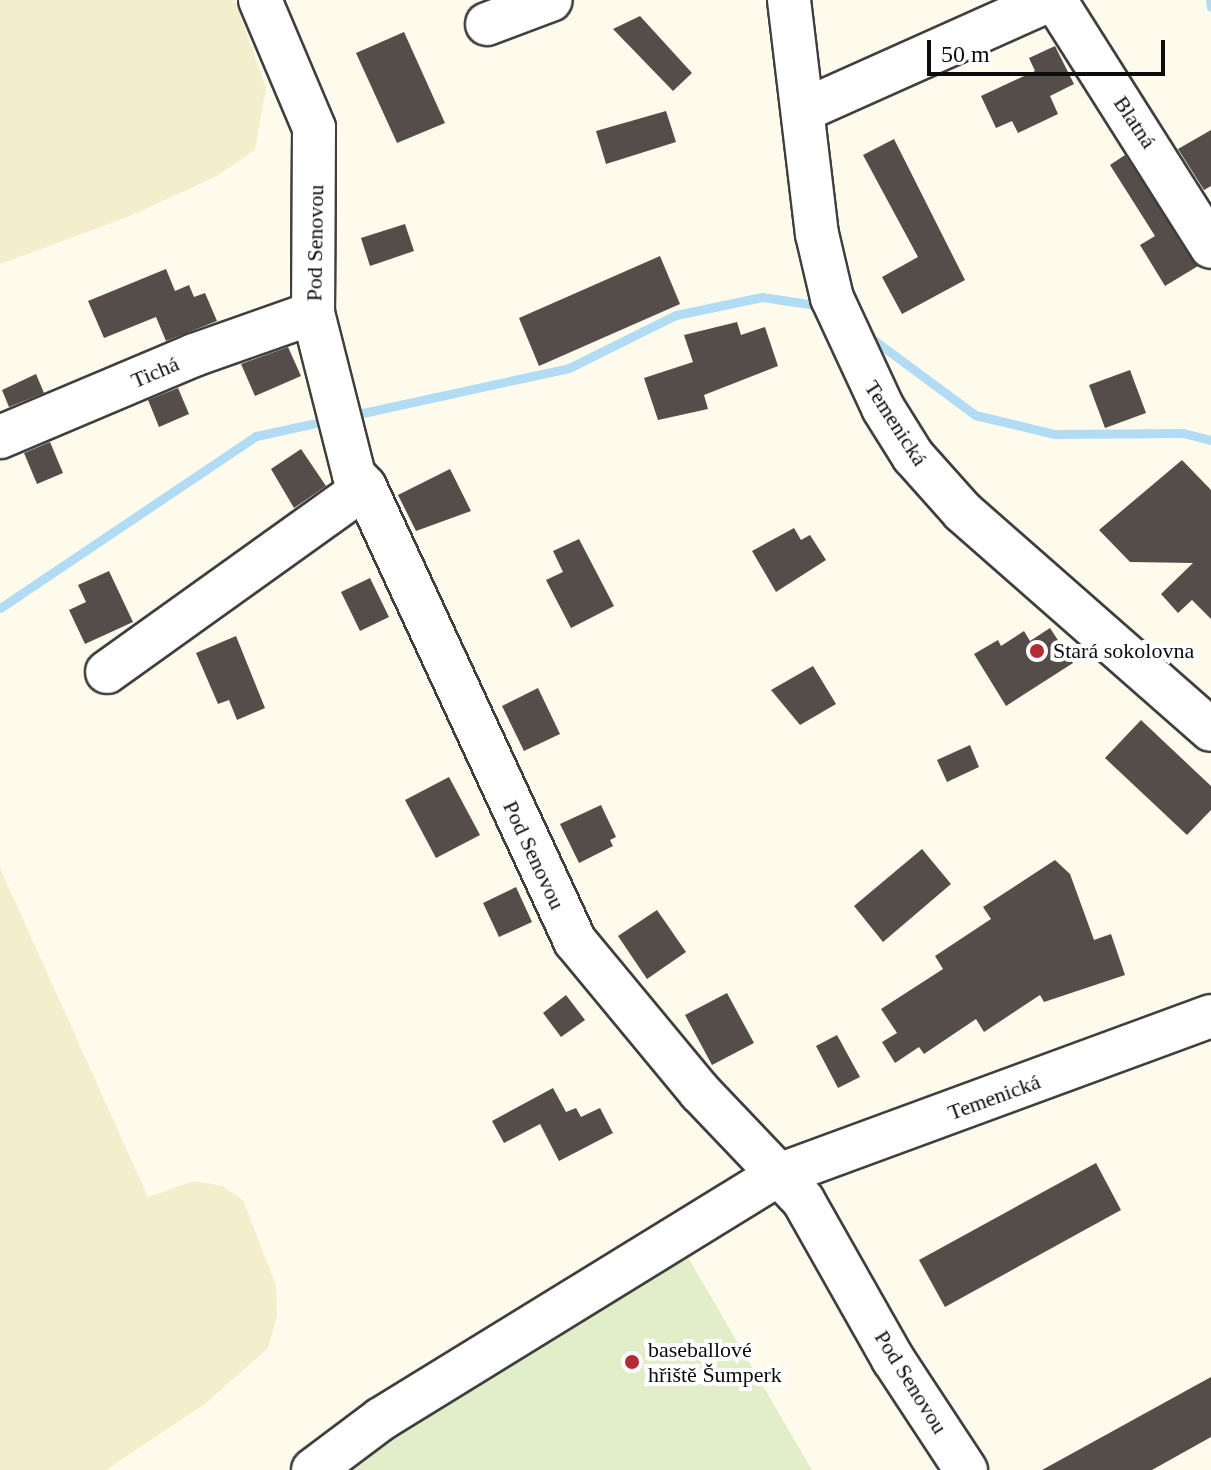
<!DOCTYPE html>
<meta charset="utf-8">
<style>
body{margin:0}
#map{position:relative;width:1211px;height:1470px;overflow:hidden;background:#fefaec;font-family:"Times New Roman",serif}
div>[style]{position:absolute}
.farmland>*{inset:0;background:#f3efcd}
.pitch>*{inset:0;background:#e2eec9}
.stream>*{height:9px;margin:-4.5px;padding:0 4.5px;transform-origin:4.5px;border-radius:4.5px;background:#b2dcf4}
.building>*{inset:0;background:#544d49}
.roads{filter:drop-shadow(2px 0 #3f3f3f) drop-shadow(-2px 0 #3f3f3f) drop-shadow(0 2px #3f3f3f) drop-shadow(0 -2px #3f3f3f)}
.minor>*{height:42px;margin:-21px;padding:0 21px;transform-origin:21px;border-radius:21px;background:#fff}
.dots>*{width:22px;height:22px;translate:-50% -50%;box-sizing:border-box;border:4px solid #fff;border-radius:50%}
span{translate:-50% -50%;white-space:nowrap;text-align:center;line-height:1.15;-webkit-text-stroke:8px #fff;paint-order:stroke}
.street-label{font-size:22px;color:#0c0c0c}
.poi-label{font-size:22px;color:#0c0c0c}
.left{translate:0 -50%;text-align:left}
.scale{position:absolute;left:927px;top:40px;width:238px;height:36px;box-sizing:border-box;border:4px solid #0c0c0c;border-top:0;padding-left:10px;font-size:24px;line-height:28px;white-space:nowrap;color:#0c0c0c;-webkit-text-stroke:6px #fff;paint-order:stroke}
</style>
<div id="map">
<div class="farmland">
<div style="clip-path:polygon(0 0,235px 0,266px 88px,255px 150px,215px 177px,125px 218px,0 264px)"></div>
<div style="clip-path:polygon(0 868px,148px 1197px,194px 1181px,223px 1186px,243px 1200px,276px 1285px,277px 1316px,268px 1348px,205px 1404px,106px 1470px,0 1470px)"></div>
</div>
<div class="pitch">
<div style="clip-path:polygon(686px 1254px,812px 1470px,343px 1470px)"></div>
</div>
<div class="stream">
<div style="left:1210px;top:0;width:7px;rotate:82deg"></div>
<div style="left:867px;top:335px;width:134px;rotate:36.5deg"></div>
<div style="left:975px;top:415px;width:81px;rotate:13.5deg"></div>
<div style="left:1054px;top:434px;width:129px;rotate:-0.4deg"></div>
<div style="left:1183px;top:433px;width:29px;rotate:14deg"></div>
<div style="left:349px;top:416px;width:225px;rotate:-12.3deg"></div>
<div style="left:569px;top:368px;width:119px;rotate:-26.4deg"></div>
<div style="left:676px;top:315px;width:88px;rotate:-11.8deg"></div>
<div style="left:762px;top:297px;width:61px;rotate:8.5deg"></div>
<div style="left:0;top:608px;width:308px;rotate:-33.9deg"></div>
<div style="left:256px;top:436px;width:76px;rotate:-12.2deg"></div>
</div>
<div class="building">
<div style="clip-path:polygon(640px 16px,692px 73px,673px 91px,613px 29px)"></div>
<div style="clip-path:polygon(404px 32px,445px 123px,397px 143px,356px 53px)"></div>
<div style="clip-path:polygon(1055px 46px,1074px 84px,1050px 96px,1058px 114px,1018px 133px,1012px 121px,996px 128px,981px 96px,1035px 71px,1029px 58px)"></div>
<div style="clip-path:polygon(666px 111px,676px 142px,606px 164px,596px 131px)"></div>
<div style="clip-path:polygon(1211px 130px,1211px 186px,1204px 190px,1178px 149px)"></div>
<div style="clip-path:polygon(894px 139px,965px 280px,902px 314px,882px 277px,918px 257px,863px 155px)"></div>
<div style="clip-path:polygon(1125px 155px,1198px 266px,1165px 286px,1140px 245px,1155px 236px,1110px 165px)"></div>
<div style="clip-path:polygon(405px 224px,414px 251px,370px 266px,361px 238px)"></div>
<div style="clip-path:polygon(660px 256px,680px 304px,539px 366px,519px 318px)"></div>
<div style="clip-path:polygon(166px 269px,175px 291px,189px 285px,194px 297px,205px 293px,217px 321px,166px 341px,156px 317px,104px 338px,88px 301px)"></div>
<div style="clip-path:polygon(737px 322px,741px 335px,765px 327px,778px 366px,704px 395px,708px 409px,658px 420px,644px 378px,693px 362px,684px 335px)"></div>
<div style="clip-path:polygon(288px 347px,301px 376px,255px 396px,241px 364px)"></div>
<div style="clip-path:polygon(1130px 370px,1146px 413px,1105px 428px,1089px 385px)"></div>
<div style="clip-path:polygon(36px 374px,44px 393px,9px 407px,2px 390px)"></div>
<div style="clip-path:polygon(178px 388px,189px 414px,159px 427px,148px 400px)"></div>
<div style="clip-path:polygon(50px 442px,63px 473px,37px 484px,24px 453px)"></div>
<div style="clip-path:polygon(301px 449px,326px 486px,294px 508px,271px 469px)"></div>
<div style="clip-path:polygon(1182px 460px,1211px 490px,1211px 619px,1192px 600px,1178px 613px,1161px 594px,1193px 563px,1130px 562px,1099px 530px)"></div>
<div style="clip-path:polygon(450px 469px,471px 511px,416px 531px,398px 495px)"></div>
<div style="clip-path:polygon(794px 528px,801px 540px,810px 535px,826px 560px,776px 592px,752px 551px)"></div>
<div style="clip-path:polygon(579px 539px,614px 606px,571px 628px,546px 580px,563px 572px,553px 551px)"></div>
<div style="clip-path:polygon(109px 571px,133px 622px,85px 644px,69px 610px,86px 602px,78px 585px)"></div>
<div style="clip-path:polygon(370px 578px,389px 617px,360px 631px,341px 592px)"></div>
<div style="clip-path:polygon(1050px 628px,1073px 663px,1006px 706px,974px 654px,998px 640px,1001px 646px,1024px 631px,1030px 641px)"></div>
<div style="clip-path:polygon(236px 636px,265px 708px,237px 720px,229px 700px,218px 704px,196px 653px)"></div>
<div style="clip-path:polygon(813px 666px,836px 704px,800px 725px,771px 690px)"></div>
<div style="clip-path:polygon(538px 688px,560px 734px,524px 751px,502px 706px)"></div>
<div style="clip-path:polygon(1141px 720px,1211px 786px,1211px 810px,1187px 835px,1105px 758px)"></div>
<div style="clip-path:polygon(970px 745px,979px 767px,947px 782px,937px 760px)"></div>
<div style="clip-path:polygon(449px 777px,480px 835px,436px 858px,405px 800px)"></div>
<div style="clip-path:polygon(601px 805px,616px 837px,610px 840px,613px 846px,579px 863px,560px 824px)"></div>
<div style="clip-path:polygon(922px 849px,951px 884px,883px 942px,854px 906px)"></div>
<div style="clip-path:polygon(1055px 860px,1070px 874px,1094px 940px,1111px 934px,1125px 975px,1044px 1002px,1040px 995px,984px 1032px,976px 1019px,924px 1054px,919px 1047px,895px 1063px,882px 1042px,897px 1033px,881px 1009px,943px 969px,935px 956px,991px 919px,983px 907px)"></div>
<div style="clip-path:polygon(516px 887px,532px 922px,499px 937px,483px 903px)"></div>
<div style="clip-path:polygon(657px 910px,686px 952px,647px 979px,618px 936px)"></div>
<div style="clip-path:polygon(727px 993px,754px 1043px,712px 1065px,685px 1015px)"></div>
<div style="clip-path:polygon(566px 995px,585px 1020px,561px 1037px,543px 1013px)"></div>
<div style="clip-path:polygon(837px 1035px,860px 1077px,838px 1088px,816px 1046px)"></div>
<div style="clip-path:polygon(553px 1088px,566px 1112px,576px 1108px,581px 1117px,600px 1108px,613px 1133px,559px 1161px,540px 1124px,504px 1143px,492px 1121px)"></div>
<div style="clip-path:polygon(1096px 1163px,1121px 1210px,945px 1307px,919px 1260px)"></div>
<div style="clip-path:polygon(1211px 1377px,1211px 1437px,1152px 1470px,1042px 1470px)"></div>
</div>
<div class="roads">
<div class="minor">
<div style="left:260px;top:0;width:139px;rotate:67.1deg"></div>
<div style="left:314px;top:128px;width:185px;rotate:90.3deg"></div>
<div style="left:313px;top:313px;width:167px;rotate:75.8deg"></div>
<div style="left:354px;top:475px;width:16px;rotate:47deg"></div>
<div style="left:365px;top:487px;width:500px;rotate:65.18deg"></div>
<div style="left:575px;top:941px;width:196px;rotate:50.4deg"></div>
<div style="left:700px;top:1092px;width:149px;rotate:46.4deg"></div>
<div style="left:803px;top:1200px;width:183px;rotate:60.5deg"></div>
<div style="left:893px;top:1359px;width:133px;rotate:56.7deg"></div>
<div style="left:789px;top:0;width:236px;rotate:83.2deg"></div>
<div style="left:817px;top:234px;width:66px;rotate:76.8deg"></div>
<div style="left:832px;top:298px;width:121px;rotate:65.1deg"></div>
<div style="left:883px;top:408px;width:57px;rotate:58deg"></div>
<div style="left:913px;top:456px;width:75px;rotate:48.2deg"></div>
<div style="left:963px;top:512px;width:330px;rotate:41.3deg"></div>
<div style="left:1055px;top:0;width:292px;rotate:57.7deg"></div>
<div style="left:487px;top:24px;width:68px;rotate:-20.6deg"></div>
<div style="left:804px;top:110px;width:269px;rotate:-24.1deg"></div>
<div style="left:0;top:437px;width:211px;rotate:-22.9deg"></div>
<div style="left:194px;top:355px;width:126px;rotate:-19.4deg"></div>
<div style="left:107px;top:672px;width:317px;rotate:-35.6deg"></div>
<div style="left:313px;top:1470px;width:85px;rotate:-36.9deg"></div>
<div style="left:381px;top:1419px;width:464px;rotate:-31.6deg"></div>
<div style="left:776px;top:1176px;width:463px;rotate:-20.2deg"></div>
</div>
</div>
<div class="dots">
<div style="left:1037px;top:651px;background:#b62a32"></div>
<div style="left:632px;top:1362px;background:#b62a32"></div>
</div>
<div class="street-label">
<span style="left:1135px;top:122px;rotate:56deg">Blatná</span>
<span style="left:315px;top:243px;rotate:-89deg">Pod Senovou</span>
<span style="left:155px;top:372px;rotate:-23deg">Tichá</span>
<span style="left:896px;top:423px;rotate:57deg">Temenická</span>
<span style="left:534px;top:855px;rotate:65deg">Pod Senovou</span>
<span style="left:994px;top:1097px;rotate:-20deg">Temenická</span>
<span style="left:911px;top:1382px;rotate:58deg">Pod Senovou</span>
</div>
<div class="poi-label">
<span class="left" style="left:1053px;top:651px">Stará sokolovna</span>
<span class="left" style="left:648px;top:1362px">baseballové<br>hřiště Šumperk</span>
</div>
<div class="scale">50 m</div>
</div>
